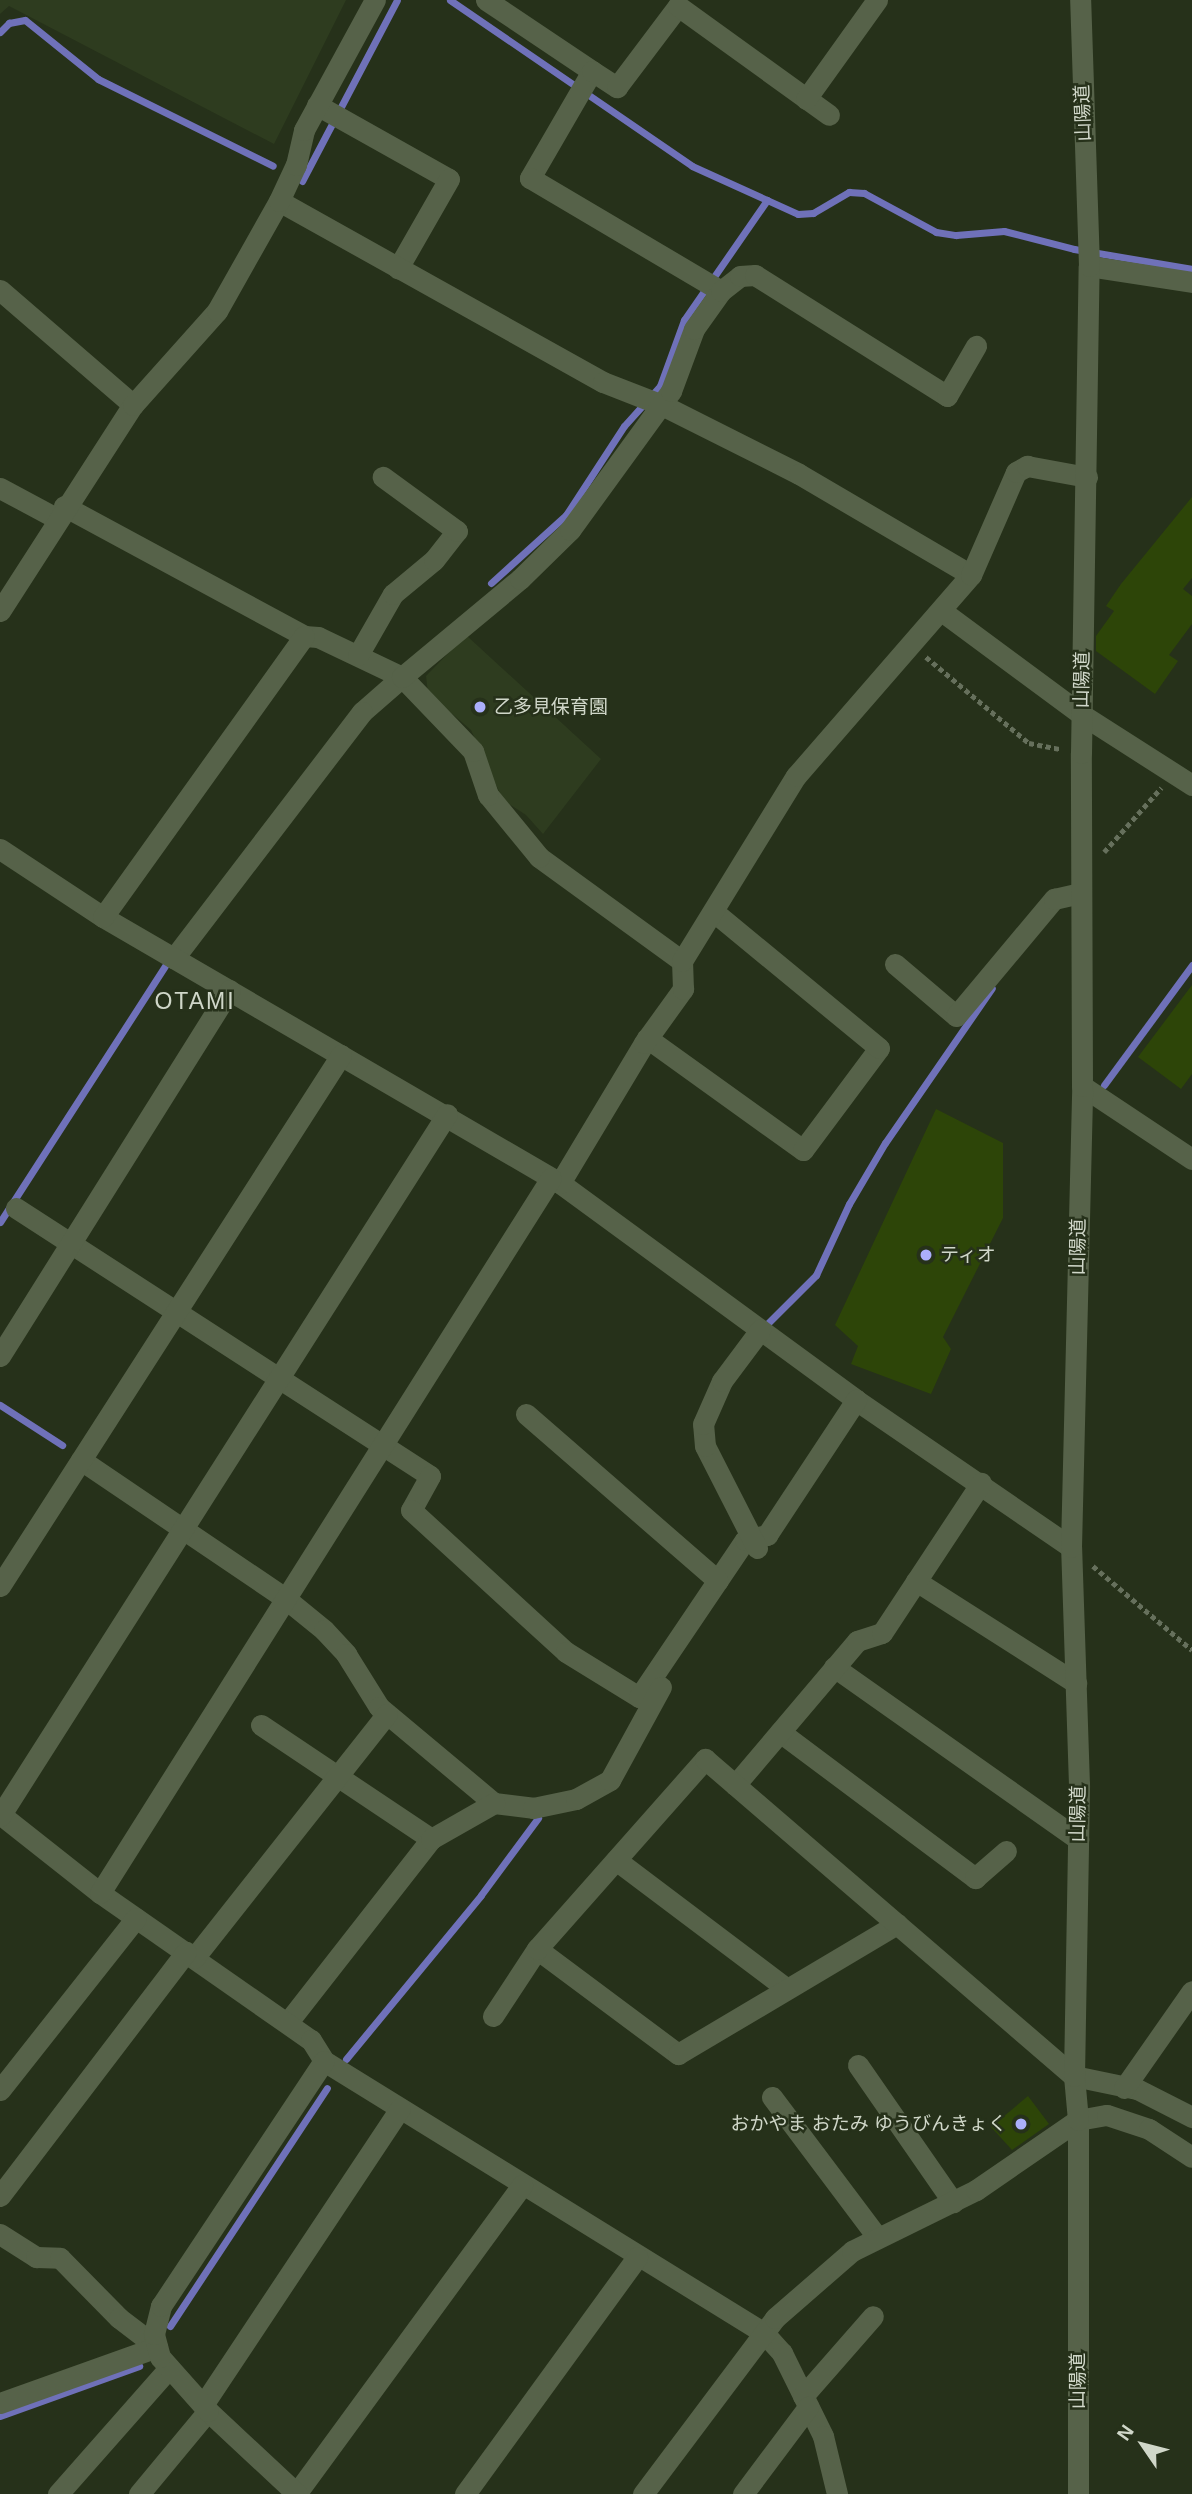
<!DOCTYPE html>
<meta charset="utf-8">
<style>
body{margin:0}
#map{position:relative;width:1192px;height:2494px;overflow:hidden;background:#26311a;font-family:Arial,"Noto Sans JP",sans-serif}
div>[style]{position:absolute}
.built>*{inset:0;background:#2e3c1f}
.stream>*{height:7px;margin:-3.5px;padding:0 3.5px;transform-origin:3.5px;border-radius:3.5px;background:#6f71b9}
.building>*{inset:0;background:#2d4508}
.path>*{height:4.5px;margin-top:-2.25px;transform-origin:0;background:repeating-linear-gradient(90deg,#66705c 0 5px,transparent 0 8.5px)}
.minor>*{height:21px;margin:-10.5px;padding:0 10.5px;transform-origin:10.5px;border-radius:10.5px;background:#566249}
.dots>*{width:19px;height:19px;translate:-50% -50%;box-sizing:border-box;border:4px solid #26311a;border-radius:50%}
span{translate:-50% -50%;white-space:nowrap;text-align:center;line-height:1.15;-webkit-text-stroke:5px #26311a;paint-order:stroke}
.street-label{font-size:19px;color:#d0d7c9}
.poi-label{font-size:19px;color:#d0d7c9}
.left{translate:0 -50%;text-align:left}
.right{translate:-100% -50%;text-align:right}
.quarter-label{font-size:23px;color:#d0d7c9;letter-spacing:2px}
.north{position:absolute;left:1108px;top:2410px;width:70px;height:70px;-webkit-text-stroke:5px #26311a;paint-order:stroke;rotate:305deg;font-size:19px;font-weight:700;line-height:28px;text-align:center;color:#d0d7c9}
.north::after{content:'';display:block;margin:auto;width:24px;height:32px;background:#d0d7c9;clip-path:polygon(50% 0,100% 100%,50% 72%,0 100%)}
</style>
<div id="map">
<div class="built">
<div style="clip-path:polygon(0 0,346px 0,274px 144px,9px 6px,0 14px)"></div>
<div style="clip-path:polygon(466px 635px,601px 759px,543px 834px,526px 815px,503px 800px,471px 730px,428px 693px,426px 676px)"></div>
</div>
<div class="stream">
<div style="left:450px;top:0;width:293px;rotate:34.4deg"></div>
<div style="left:692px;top:166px;width:116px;rotate:24.4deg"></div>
<div style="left:798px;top:214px;width:15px;rotate:-4deg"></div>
<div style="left:813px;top:213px;width:42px;rotate:-30.3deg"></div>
<div style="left:849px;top:192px;width:15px;rotate:4deg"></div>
<div style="left:864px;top:193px;width:82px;rotate:28.4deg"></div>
<div style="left:936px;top:232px;width:20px;rotate:9deg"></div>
<div style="left:956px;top:235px;width:48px;rotate:-4.8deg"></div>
<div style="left:1004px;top:231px;width:72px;rotate:14.4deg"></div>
<div style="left:1074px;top:249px;width:120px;rotate:9.6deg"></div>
<div style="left:0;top:32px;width:13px;rotate:-45deg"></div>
<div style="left:9px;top:23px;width:16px;rotate:-11deg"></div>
<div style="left:25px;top:20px;width:94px;rotate:38.9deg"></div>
<div style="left:98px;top:79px;width:195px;rotate:26.4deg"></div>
<div style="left:302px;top:181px;width:204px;rotate:-62.3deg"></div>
<div style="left:491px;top:583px;width:101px;rotate:-42.2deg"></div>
<div style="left:566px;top:515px;width:106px;rotate:-56.9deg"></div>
<div style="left:624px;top:426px;width:54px;rotate:-48deg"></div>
<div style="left:660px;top:386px;width:70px;rotate:-70deg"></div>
<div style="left:684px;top:320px;width:146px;rotate:-55.3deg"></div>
<div style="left:1104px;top:1085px;width:149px;rotate:-53.7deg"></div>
<div style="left:0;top:1222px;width:307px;rotate:-57.2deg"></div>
<div style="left:768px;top:1323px;width:68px;rotate:-45deg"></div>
<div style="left:816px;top:1275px;width:78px;rotate:-65.1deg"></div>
<div style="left:849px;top:1204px;width:71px;rotate:-59.5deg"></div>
<div style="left:885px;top:1143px;width:188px;rotate:-55.4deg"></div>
<div style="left:0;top:1405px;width:74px;rotate:32.8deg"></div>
<div style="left:346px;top:2059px;width:212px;rotate:-50.5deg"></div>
<div style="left:481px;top:1895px;width:96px;rotate:-53.5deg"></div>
<div style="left:170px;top:2326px;width:285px;rotate:-56.6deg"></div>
<div style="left:0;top:2416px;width:148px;rotate:-19.8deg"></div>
</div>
<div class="building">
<div style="clip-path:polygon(1192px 497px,1192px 578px,1183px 589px,1192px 596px,1192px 624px,1169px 655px,1178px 661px,1155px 694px,1096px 651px,1096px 636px,1114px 611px,1106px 606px,1121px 584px)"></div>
<div style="clip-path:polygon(1192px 985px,1192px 1074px,1181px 1089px,1138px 1057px)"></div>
<div style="clip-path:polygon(936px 1109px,1003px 1143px,1003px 1218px,943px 1337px,951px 1349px,931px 1394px,851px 1364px,858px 1346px,835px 1325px)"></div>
<div style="clip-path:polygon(1028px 2096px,1049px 2124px,1012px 2150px,991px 2127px)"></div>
</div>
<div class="path">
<div style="left:926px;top:657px;width:134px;rotate:39.9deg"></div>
<div style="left:1029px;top:743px;width:32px;rotate:11deg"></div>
<div style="left:1104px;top:852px;width:86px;rotate:-48.3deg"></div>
<div style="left:1093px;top:1566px;width:130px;rotate:40.3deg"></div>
</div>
<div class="minor">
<div style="left:486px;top:0;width:128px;rotate:33.8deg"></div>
<div style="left:592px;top:71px;width:124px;rotate:120.1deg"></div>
<div style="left:530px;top:178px;width:222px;rotate:30.6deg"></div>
<div style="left:592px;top:71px;width:30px;rotate:33deg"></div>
<div style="left:617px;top:87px;width:101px;rotate:-53deg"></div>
<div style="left:678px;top:6px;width:186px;rotate:35.8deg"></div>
<div style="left:806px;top:99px;width:122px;rotate:-54.4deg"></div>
<div style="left:317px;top:105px;width:151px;rotate:29.3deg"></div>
<div style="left:449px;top:179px;width:103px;rotate:119.8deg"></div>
<div style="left:279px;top:201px;width:371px;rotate:29.2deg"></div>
<div style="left:603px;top:382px;width:63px;rotate:21.3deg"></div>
<div style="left:662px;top:405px;width:153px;rotate:26.7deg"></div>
<div style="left:799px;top:474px;width:199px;rotate:30.4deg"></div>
<div style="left:1089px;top:266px;width:104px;rotate:8.8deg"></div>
<div style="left:0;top:290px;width:176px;rotate:40.8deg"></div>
<div style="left:0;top:488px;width:64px;rotate:28.2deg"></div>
<div style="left:64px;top:506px;width:273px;rotate:28.4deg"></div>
<div style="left:304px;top:636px;width:14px;rotate:4deg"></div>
<div style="left:318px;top:637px;width:93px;rotate:25.5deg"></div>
<div style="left:402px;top:677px;width:53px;rotate:138.8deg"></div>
<div style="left:362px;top:712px;width:310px;rotate:127.4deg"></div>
<div style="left:0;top:611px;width:245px;rotate:-57.2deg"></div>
<div style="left:133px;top:405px;width:126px;rotate:-48.2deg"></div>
<div style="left:217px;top:311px;width:126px;rotate:-60.6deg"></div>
<div style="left:279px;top:201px;width:40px;rotate:-65deg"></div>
<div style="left:296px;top:165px;width:36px;rotate:-77deg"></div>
<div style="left:304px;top:130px;width:148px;rotate:-61.4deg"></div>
<div style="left:943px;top:612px;width:172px;rotate:36.5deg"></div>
<div style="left:1081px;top:714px;width:132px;rotate:32.6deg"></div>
<div style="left:358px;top:655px;width:70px;rotate:-60.2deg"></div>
<div style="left:393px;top:594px;width:53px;rotate:-39.7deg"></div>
<div style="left:434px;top:560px;width:37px;rotate:-52deg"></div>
<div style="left:457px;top:531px;width:92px;rotate:-143.9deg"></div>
<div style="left:0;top:849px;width:123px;rotate:33.4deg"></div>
<div style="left:103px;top:917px;width:529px;rotate:30.2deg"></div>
<div style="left:560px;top:1183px;width:367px;rotate:36.2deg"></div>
<div style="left:856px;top:1400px;width:260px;rotate:34.4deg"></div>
<div style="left:103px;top:917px;width:345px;rotate:-54.4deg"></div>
<div style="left:682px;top:961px;width:177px;rotate:-144deg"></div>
<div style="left:539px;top:857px;width:80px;rotate:-129.4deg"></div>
<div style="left:488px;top:795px;width:46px;rotate:-108.8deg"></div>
<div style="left:473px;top:751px;width:103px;rotate:-133.8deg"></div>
<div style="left:402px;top:677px;width:153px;rotate:-39.7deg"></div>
<div style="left:520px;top:579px;width:70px;rotate:-44.4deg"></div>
<div style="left:570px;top:530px;width:172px;rotate:-54deg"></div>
<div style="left:671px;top:391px;width:66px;rotate:-69.6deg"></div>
<div style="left:694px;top:329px;width:47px;rotate:-54.6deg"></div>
<div style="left:721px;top:291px;width:24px;rotate:-38deg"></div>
<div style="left:740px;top:276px;width:15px;rotate:-4deg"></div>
<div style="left:755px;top:275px;width:227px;rotate:32.2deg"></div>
<div style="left:947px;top:396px;width:58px;rotate:-59.9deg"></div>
<div style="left:895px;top:964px;width:80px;rotate:40.4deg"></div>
<div style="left:956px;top:1016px;width:153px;rotate:-50.1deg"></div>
<div style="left:1054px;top:899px;width:27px;rotate:-13deg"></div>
<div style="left:647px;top:1038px;width:192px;rotate:35.7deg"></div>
<div style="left:803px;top:1150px;width:127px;rotate:-53.3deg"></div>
<div style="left:879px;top:1048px;width:214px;rotate:-140.5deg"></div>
<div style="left:1082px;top:1086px;width:132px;rotate:33.6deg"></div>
<div style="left:560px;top:1183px;width:163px;rotate:-59deg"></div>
<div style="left:644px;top:1043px;width:67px;rotate:-54.2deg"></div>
<div style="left:683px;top:989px;width:28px;rotate:-92deg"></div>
<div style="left:682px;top:961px;width:217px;rotate:-58.4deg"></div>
<div style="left:796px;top:776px;width:267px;rotate:-49deg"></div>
<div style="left:971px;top:575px;width:112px;rotate:-66.4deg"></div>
<div style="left:1016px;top:472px;width:13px;rotate:-29deg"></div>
<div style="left:1027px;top:466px;width:61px;rotate:10.4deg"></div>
<div style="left:16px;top:1208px;width:493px;rotate:32.9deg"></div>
<div style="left:430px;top:1476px;width:39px;rotate:119deg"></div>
<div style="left:411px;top:1510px;width:210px;rotate:42.5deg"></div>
<div style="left:566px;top:1652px;width:86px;rotate:31.7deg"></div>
<div style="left:639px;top:1697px;width:189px;rotate:-56deg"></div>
<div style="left:745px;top:1540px;width:23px;rotate:-13deg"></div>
<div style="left:767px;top:1535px;width:162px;rotate:-56.6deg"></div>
<div style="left:0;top:1356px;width:432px;rotate:-57.9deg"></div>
<div style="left:526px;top:1414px;width:254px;rotate:41deg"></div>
<div style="left:81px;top:1460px;width:248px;rotate:34.1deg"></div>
<div style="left:286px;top:1599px;width:49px;rotate:39.2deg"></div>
<div style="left:324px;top:1630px;width:33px;rotate:47deg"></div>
<div style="left:346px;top:1654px;width:62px;rotate:58.1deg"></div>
<div style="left:379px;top:1707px;width:150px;rotate:39.9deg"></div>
<div style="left:494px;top:1803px;width:39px;rotate:7deg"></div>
<div style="left:533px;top:1808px;width:44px;rotate:-11.8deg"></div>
<div style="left:576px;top:1799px;width:39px;rotate:-29deg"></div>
<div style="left:610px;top:1780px;width:106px;rotate:-61.3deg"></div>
<div style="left:757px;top:1548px;width:114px;rotate:-117deg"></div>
<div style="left:705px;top:1446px;width:22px;rotate:-95deg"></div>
<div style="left:703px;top:1424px;width:47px;rotate:-66.2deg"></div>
<div style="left:722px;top:1381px;width:64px;rotate:-53.3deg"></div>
<div style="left:916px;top:1581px;width:190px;rotate:32.5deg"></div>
<div style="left:0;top:1586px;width:631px;rotate:-57.29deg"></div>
<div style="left:834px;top:1667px;width:299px;rotate:35.2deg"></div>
<div style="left:261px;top:1725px;width:205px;rotate:33.8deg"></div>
<div style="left:431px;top:1839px;width:232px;rotate:128deg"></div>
<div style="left:780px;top:1732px;width:244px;rotate:36.8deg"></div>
<div style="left:975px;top:1878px;width:41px;rotate:-41.1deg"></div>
<div style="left:735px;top:1785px;width:189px;rotate:-49.7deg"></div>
<div style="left:857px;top:1641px;width:26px;rotate:-18deg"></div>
<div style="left:882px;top:1633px;width:180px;rotate:-56.6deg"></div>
<div style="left:0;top:1814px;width:127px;rotate:38.3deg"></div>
<div style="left:100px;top:1893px;width:257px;rotate:34.9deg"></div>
<div style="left:311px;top:2040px;width:25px;rotate:58deg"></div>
<div style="left:324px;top:2061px;width:517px;rotate:31.72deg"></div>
<div style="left:764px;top:2333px;width:27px;rotate:48deg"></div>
<div style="left:782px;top:2353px;width:93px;rotate:63.7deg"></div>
<div style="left:823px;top:2436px;width:60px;rotate:76.4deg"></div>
<div style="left:0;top:1816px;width:832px;rotate:-57.51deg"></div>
<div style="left:431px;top:1839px;width:73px;rotate:-29.7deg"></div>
<div style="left:616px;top:1860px;width:214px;rotate:37deg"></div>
<div style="left:100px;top:1893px;width:845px;rotate:-57.76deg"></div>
<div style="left:537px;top:1949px;width:176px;rotate:36.7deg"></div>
<div style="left:678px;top:2054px;width:255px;rotate:-30.7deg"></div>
<div style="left:194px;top:1958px;width:311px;rotate:-51.7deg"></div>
<div style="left:493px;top:2016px;width:80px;rotate:-56.7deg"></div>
<div style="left:537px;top:1949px;width:254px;rotate:-48.5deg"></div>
<div style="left:705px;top:1759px;width:486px;rotate:40.7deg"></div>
<div style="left:1074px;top:2076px;width:64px;rotate:11.7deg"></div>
<div style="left:1137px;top:2089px;width:62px;rotate:27deg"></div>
<div style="left:858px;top:2065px;width:167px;rotate:55.3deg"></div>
<div style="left:1124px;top:2088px;width:118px;rotate:-55deg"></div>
<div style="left:0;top:2090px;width:219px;rotate:-51.7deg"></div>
<div style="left:772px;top:2097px;width:176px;rotate:53.1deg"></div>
<div style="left:0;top:2196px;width:307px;rotate:-52.7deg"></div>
<div style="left:0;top:2234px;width:43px;rotate:32.6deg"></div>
<div style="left:36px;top:2257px;width:24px;rotate:2deg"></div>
<div style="left:60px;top:2258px;width:84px;rotate:45.5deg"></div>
<div style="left:119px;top:2318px;width:48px;rotate:37.3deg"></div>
<div style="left:157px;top:2347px;width:167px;rotate:160.4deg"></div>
<div style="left:803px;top:2396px;width:106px;rotate:-48.8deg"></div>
<div style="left:203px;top:2405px;width:356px;rotate:-56.4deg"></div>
<div style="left:58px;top:2494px;width:168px;rotate:-48.6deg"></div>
<div style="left:139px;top:2494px;width:108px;rotate:-50.3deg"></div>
<div style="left:296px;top:2494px;width:383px;rotate:-53.8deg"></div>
<div style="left:297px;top:2494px;width:122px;rotate:-137deg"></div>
<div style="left:208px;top:2411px;width:72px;rotate:-131.6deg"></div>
<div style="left:160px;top:2357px;width:24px;rotate:-105deg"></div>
<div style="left:154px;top:2334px;width:29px;rotate:-76deg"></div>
<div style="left:161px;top:2306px;width:294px;rotate:-56.4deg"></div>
<div style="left:465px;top:2494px;width:293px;rotate:-54deg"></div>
<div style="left:643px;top:2494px;width:220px;rotate:-53.1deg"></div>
<div style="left:775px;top:2318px;width:102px;rotate:-41deg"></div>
<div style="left:852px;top:2251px;width:138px;rotate:-26.2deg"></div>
<div style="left:976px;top:2190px;width:124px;rotate:-34.5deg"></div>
<div style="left:1078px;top:2120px;width:29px;rotate:-10deg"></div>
<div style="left:1107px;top:2115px;width:44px;rotate:18.4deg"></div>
<div style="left:1149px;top:2129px;width:51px;rotate:33.1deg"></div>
<div style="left:743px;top:2494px;width:109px;rotate:-53.2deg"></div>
<div style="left:1078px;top:2494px;width:374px;rotate:-90deg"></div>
<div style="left:1078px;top:2120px;width:44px;rotate:-95.2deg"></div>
<div style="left:1074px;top:2076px;width:291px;rotate:-89deg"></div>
<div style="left:1079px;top:1785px;width:238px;rotate:-91.9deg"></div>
<div style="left:1071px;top:1547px;width:461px;rotate:-88.6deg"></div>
<div style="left:1082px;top:1086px;width:333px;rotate:-90.2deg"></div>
<div style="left:1081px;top:753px;width:487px;rotate:-89.1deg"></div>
<div style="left:1089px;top:266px;width:266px;rotate:-91.9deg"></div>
</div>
<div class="dots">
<div style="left:480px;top:707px;background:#abaffb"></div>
<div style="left:926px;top:1255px;background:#abaffb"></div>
<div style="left:1021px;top:2124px;background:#abaffb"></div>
</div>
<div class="street-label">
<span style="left:1083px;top:113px;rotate:-92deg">山陽道</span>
<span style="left:1082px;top:680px;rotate:-89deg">山陽道</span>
<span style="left:1078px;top:1247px;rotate:-89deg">山陽道</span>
<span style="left:1078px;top:1814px;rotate:-89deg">山陽道</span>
<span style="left:1078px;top:2381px;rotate:-90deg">山陽道</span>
</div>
<div class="poi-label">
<span class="left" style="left:494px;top:707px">乙多見保育園</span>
<span class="left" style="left:940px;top:1255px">ティオ</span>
<span class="right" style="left:1007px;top:2124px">おかやま おたみ ゆうびんきょく</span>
</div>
<div class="quarter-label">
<span style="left:195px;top:1001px">OTAMI</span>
</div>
<div class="north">N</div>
</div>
